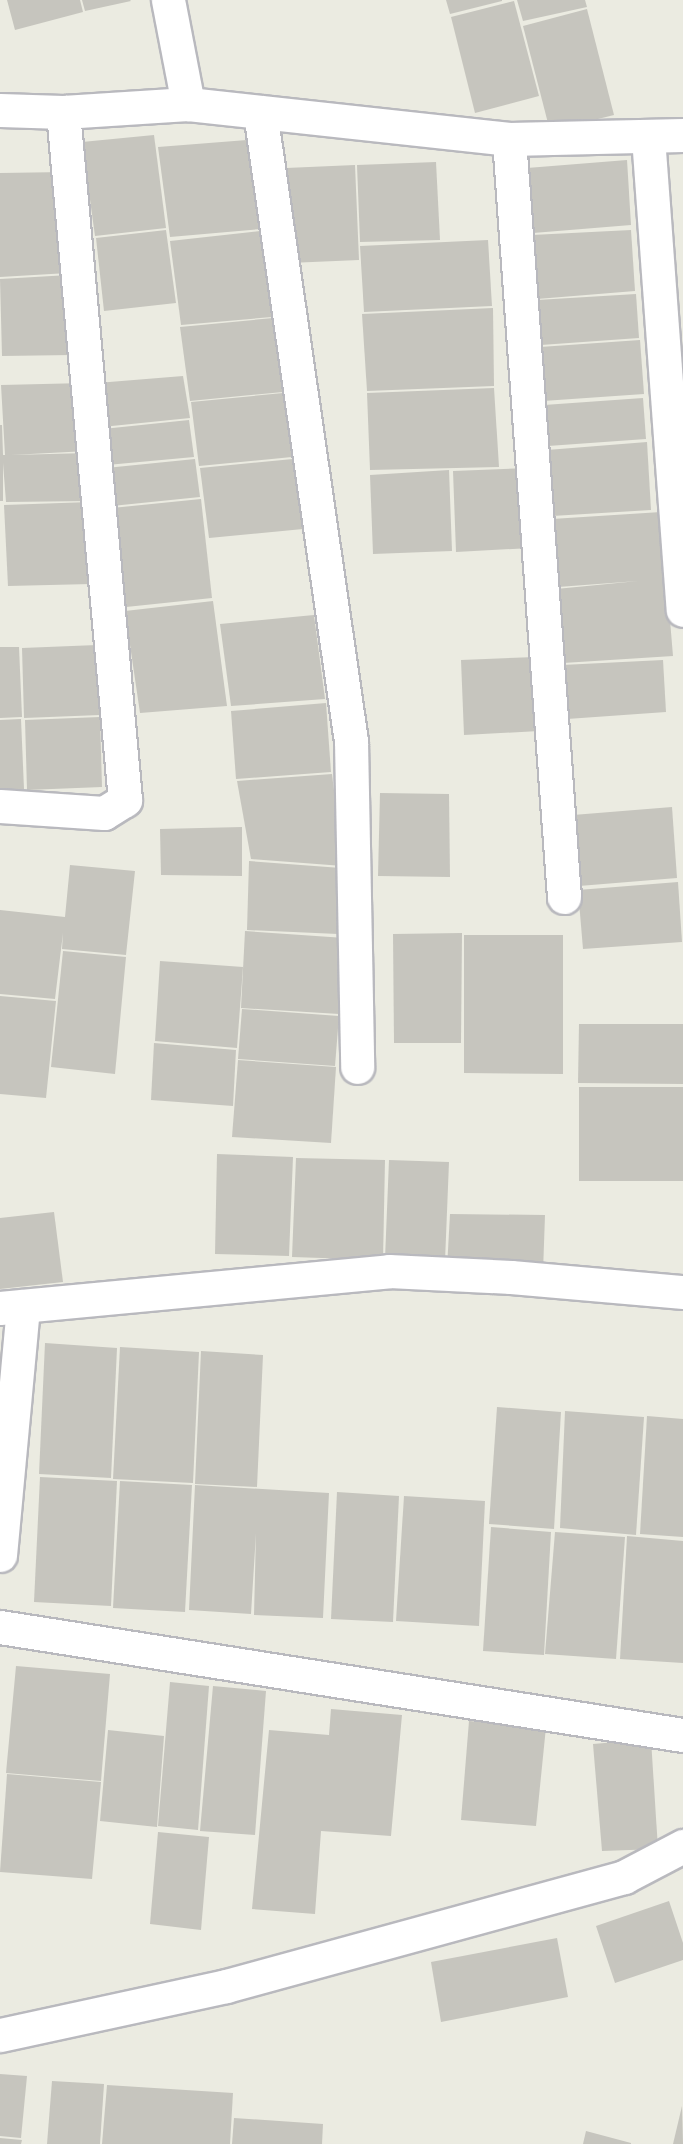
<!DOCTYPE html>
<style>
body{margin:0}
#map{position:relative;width:683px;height:2144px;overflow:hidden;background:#ebebe1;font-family:Signika,sans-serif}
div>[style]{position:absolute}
.building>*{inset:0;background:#c6c5be}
.roads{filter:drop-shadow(2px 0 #b9b9be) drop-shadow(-2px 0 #b9b9be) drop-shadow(0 2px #b9b9be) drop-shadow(0 -2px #b9b9be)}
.minor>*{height:33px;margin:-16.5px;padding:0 16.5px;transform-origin:16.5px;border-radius:16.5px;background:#fff}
span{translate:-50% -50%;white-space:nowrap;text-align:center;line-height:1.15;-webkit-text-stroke:4.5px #fff;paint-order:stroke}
</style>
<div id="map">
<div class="building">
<div style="clip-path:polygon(7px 0,80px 0,83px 12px,15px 30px)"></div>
<div style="clip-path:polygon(82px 0,130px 0,131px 1px,85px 11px)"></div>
<div style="clip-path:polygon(446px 0,502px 0,502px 1px,450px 14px)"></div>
<div style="clip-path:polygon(517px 0,585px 0,587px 7px,523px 21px)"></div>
<div style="clip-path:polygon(514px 1px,539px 96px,475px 113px,451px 17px)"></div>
<div style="clip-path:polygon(587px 9px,614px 115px,550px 131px,523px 26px)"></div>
<div style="clip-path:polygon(154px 135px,166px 228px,95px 236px,82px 142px)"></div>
<div style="clip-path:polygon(247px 140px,261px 229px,170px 237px,158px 147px)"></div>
<div style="clip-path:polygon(627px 160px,631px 225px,533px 233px,527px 168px)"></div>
<div style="clip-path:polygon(436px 162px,440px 240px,360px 242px,357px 165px)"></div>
<div style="clip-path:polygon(355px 165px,359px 260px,289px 263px,286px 168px)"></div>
<div style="clip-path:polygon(65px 172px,68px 273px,0 277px,0 173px)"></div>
<div style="clip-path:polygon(166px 230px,176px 303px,104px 311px,96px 238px)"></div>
<div style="clip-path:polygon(631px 230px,635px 291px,537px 299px,532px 235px)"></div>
<div style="clip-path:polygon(260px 231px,272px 317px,181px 325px,170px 241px)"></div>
<div style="clip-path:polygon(488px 240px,492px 306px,364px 312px,360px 246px)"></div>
<div style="clip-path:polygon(69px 275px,72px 355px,2px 356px,0 279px)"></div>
<div style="clip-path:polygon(636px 294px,639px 338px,541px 345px,537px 300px)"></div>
<div style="clip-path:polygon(493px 308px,494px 386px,367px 391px,362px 314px)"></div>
<div style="clip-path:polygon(273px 318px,283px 392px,190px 401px,180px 327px)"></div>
<div style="clip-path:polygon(640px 340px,644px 394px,543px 401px,540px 347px)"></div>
<div style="clip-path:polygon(183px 376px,190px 418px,102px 427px,97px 383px)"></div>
<div style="clip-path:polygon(85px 383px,88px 451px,11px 455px,88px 453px,90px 501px,6px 502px,3px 463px,3px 501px,0 501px,0 425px,2px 425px,3px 455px,5px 455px,1px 385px)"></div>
<div style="clip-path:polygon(494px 388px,499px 467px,370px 470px,367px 393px)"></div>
<div style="clip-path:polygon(283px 393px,292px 457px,199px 466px,191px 402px)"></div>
<div style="clip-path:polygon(643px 398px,646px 439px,548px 446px,544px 405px)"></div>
<div style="clip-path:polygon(189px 420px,194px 457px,107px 465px,103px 429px)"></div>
<div style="clip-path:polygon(647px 442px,651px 510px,552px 516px,547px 450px)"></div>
<div style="clip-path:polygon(195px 459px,200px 497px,112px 506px,106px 468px)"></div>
<div style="clip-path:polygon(293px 459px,303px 529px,209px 538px,200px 468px)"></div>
<div style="clip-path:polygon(528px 468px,531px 548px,456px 552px,453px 471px)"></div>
<div style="clip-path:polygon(449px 470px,452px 551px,373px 554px,370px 475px)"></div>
<div style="clip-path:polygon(201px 499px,212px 598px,126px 607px,112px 508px)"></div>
<div style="clip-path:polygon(90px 502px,91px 584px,8px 586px,4px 505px)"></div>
<div style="clip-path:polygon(661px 512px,673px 656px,563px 663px,556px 589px,638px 581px,558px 587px,552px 519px)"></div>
<div style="clip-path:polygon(213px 601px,227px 706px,140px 713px,125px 611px)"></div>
<div style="clip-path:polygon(314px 615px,325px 699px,231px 706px,220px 624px)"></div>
<div style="clip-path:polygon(97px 645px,100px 715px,24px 718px,22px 648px)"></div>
<div style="clip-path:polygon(0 647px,19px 647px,22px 717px,0 718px)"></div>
<div style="clip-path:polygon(536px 657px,539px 731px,464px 735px,461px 660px)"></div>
<div style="clip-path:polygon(663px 660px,666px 712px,567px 719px,562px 665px)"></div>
<div style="clip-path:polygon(326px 703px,331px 772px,236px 779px,231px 711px)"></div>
<div style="clip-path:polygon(100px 717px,102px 787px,27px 790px,25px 720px)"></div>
<div style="clip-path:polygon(21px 719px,24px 789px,0 790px,0 720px)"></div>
<div style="clip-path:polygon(332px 774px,343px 866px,251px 859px,237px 781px)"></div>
<div style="clip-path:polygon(380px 793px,449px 794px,450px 877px,378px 876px)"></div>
<div style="clip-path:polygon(672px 807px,677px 878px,579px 886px,573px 815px)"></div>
<div style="clip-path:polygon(242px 827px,242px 876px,161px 875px,160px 829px)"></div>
<div style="clip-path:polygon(249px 861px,341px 868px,338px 934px,247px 930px)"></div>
<div style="clip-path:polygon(70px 865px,135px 871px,126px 955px,62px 949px,63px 933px,55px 999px,0 994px,0 910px,65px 917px)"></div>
<div style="clip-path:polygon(678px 882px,682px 942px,583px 949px,578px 890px)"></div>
<div style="clip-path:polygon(245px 931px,345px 938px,339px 1014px,241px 1008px)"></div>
<div style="clip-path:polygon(462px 933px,461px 1043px,394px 1043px,393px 934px)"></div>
<div style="clip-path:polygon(464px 935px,563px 935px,563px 1074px,464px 1073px)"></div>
<div style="clip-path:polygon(63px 951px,126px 957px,115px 1074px,51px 1067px)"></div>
<div style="clip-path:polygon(160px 961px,243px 967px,237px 1048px,155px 1041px)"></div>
<div style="clip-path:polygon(0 996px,56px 1001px,46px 1098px,0 1094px)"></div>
<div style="clip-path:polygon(242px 1009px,339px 1016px,335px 1066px,238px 1059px)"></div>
<div style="clip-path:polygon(579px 1024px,683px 1024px,683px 1084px,578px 1083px)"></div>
<div style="clip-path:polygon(154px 1043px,236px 1050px,233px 1106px,151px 1100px)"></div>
<div style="clip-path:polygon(238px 1060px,336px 1067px,331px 1143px,232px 1137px)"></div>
<div style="clip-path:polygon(579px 1087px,683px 1087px,683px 1181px,579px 1181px)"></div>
<div style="clip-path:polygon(217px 1154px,293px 1157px,289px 1256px,215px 1254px)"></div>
<div style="clip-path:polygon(296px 1158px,385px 1160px,383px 1260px,292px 1257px)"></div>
<div style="clip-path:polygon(389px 1160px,449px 1162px,445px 1261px,385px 1259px)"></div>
<div style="clip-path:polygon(54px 1212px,63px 1282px,0 1289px,0 1218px)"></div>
<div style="clip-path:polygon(450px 1214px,545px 1215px,543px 1272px,447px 1268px)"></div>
<div style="clip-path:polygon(45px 1343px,117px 1348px,111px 1478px,39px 1474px)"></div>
<div style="clip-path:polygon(120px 1347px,199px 1352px,193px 1483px,113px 1479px)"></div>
<div style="clip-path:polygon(201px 1351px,263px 1355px,257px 1487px,195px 1484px)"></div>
<div style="clip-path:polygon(497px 1407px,561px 1412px,554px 1529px,489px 1524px)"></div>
<div style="clip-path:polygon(565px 1411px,644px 1417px,636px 1535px,560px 1528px)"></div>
<div style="clip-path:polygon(647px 1416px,683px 1419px,683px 1537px,640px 1534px)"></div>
<div style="clip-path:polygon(40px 1477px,117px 1481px,111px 1606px,34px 1602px)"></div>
<div style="clip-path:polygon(120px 1481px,192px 1485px,185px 1612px,113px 1608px)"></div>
<div style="clip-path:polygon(195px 1485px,329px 1493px,323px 1618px,254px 1615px,256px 1533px,251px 1614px,189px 1610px)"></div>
<div style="clip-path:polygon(337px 1492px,399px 1496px,393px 1622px,331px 1619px)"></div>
<div style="clip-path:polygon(404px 1496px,485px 1501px,479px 1626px,396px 1621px)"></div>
<div style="clip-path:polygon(491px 1527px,551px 1532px,544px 1655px,483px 1651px)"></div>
<div style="clip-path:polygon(555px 1532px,625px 1537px,616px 1659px,545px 1654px)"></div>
<div style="clip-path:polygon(627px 1536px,683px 1541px,683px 1663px,620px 1659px)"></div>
<div style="clip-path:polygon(16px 1666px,110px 1674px,101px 1781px,6px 1773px)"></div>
<div style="clip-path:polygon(170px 1682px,209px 1686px,198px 1830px,158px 1826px)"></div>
<div style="clip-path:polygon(213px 1686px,266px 1691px,255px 1835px,200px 1831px)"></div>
<div style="clip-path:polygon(331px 1709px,402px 1715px,391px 1836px,321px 1831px,315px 1914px,252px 1909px,269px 1730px,329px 1735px)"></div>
<div style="clip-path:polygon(469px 1721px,546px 1727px,536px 1826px,461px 1820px)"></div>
<div style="clip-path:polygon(108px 1730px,164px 1736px,157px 1827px,100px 1821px)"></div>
<div style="clip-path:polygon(651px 1739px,658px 1849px,602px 1851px,593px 1744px)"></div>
<div style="clip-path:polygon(7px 1774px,101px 1782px,92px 1879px,0 1872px)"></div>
<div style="clip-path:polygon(158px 1832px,209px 1837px,201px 1930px,150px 1924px)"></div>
<div style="clip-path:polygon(669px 1901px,683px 1943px,683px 1960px,615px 1983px,596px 1926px)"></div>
<div style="clip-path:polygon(557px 1938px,568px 1997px,441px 2022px,431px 1962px)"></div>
<div style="clip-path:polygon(0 2074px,27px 2076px,21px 2138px,0 2136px)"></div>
<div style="clip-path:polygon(52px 2081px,104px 2084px,100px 2144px,47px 2144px)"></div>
<div style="clip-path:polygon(107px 2085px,233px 2093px,230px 2144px,102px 2144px)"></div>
<div style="clip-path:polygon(682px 2106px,683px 2144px,673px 2144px)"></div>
<div style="clip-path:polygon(234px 2118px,323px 2124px,322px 2144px,232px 2144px)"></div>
<div style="clip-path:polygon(586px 2131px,631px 2143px,631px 2144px,583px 2144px)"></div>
<div style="clip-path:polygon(0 2138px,22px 2140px,21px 2144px,0 2144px)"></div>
</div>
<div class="roads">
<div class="minor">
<div style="left:168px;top:0;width:106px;rotate:79.1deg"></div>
<div style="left:0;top:110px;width:63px;rotate:1.8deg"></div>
<div style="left:63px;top:112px;width:125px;rotate:-3.7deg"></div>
<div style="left:188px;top:104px;width:323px;rotate:6.2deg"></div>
<div style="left:509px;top:139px;width:174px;rotate:-1.3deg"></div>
<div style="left:260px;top:112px;width:636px;rotate:81.77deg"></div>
<div style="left:351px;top:741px;width:326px;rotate:88.9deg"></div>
<div style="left:648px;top:137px;width:474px;rotate:85.8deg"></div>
<div style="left:509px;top:139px;width:760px;rotate:85.85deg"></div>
<div style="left:0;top:806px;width:104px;rotate:3.9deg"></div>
<div style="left:104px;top:813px;width:25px;rotate:-32deg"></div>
<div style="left:125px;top:800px;width:691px;rotate:-95.15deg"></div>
<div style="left:0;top:1308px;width:391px;rotate:-5.4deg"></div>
<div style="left:389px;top:1271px;width:122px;rotate:2.8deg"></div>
<div style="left:511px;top:1277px;width:173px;rotate:5deg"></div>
<div style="left:0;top:1555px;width:250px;rotate:-84.7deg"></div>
<div style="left:0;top:1627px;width:691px;rotate:8.99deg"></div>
<div style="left:0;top:2035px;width:231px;rotate:-12.2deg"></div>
<div style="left:226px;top:1986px;width:413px;rotate:-15.3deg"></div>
<div style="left:624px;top:1877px;width:67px;rotate:-27.7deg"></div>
</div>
</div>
</div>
